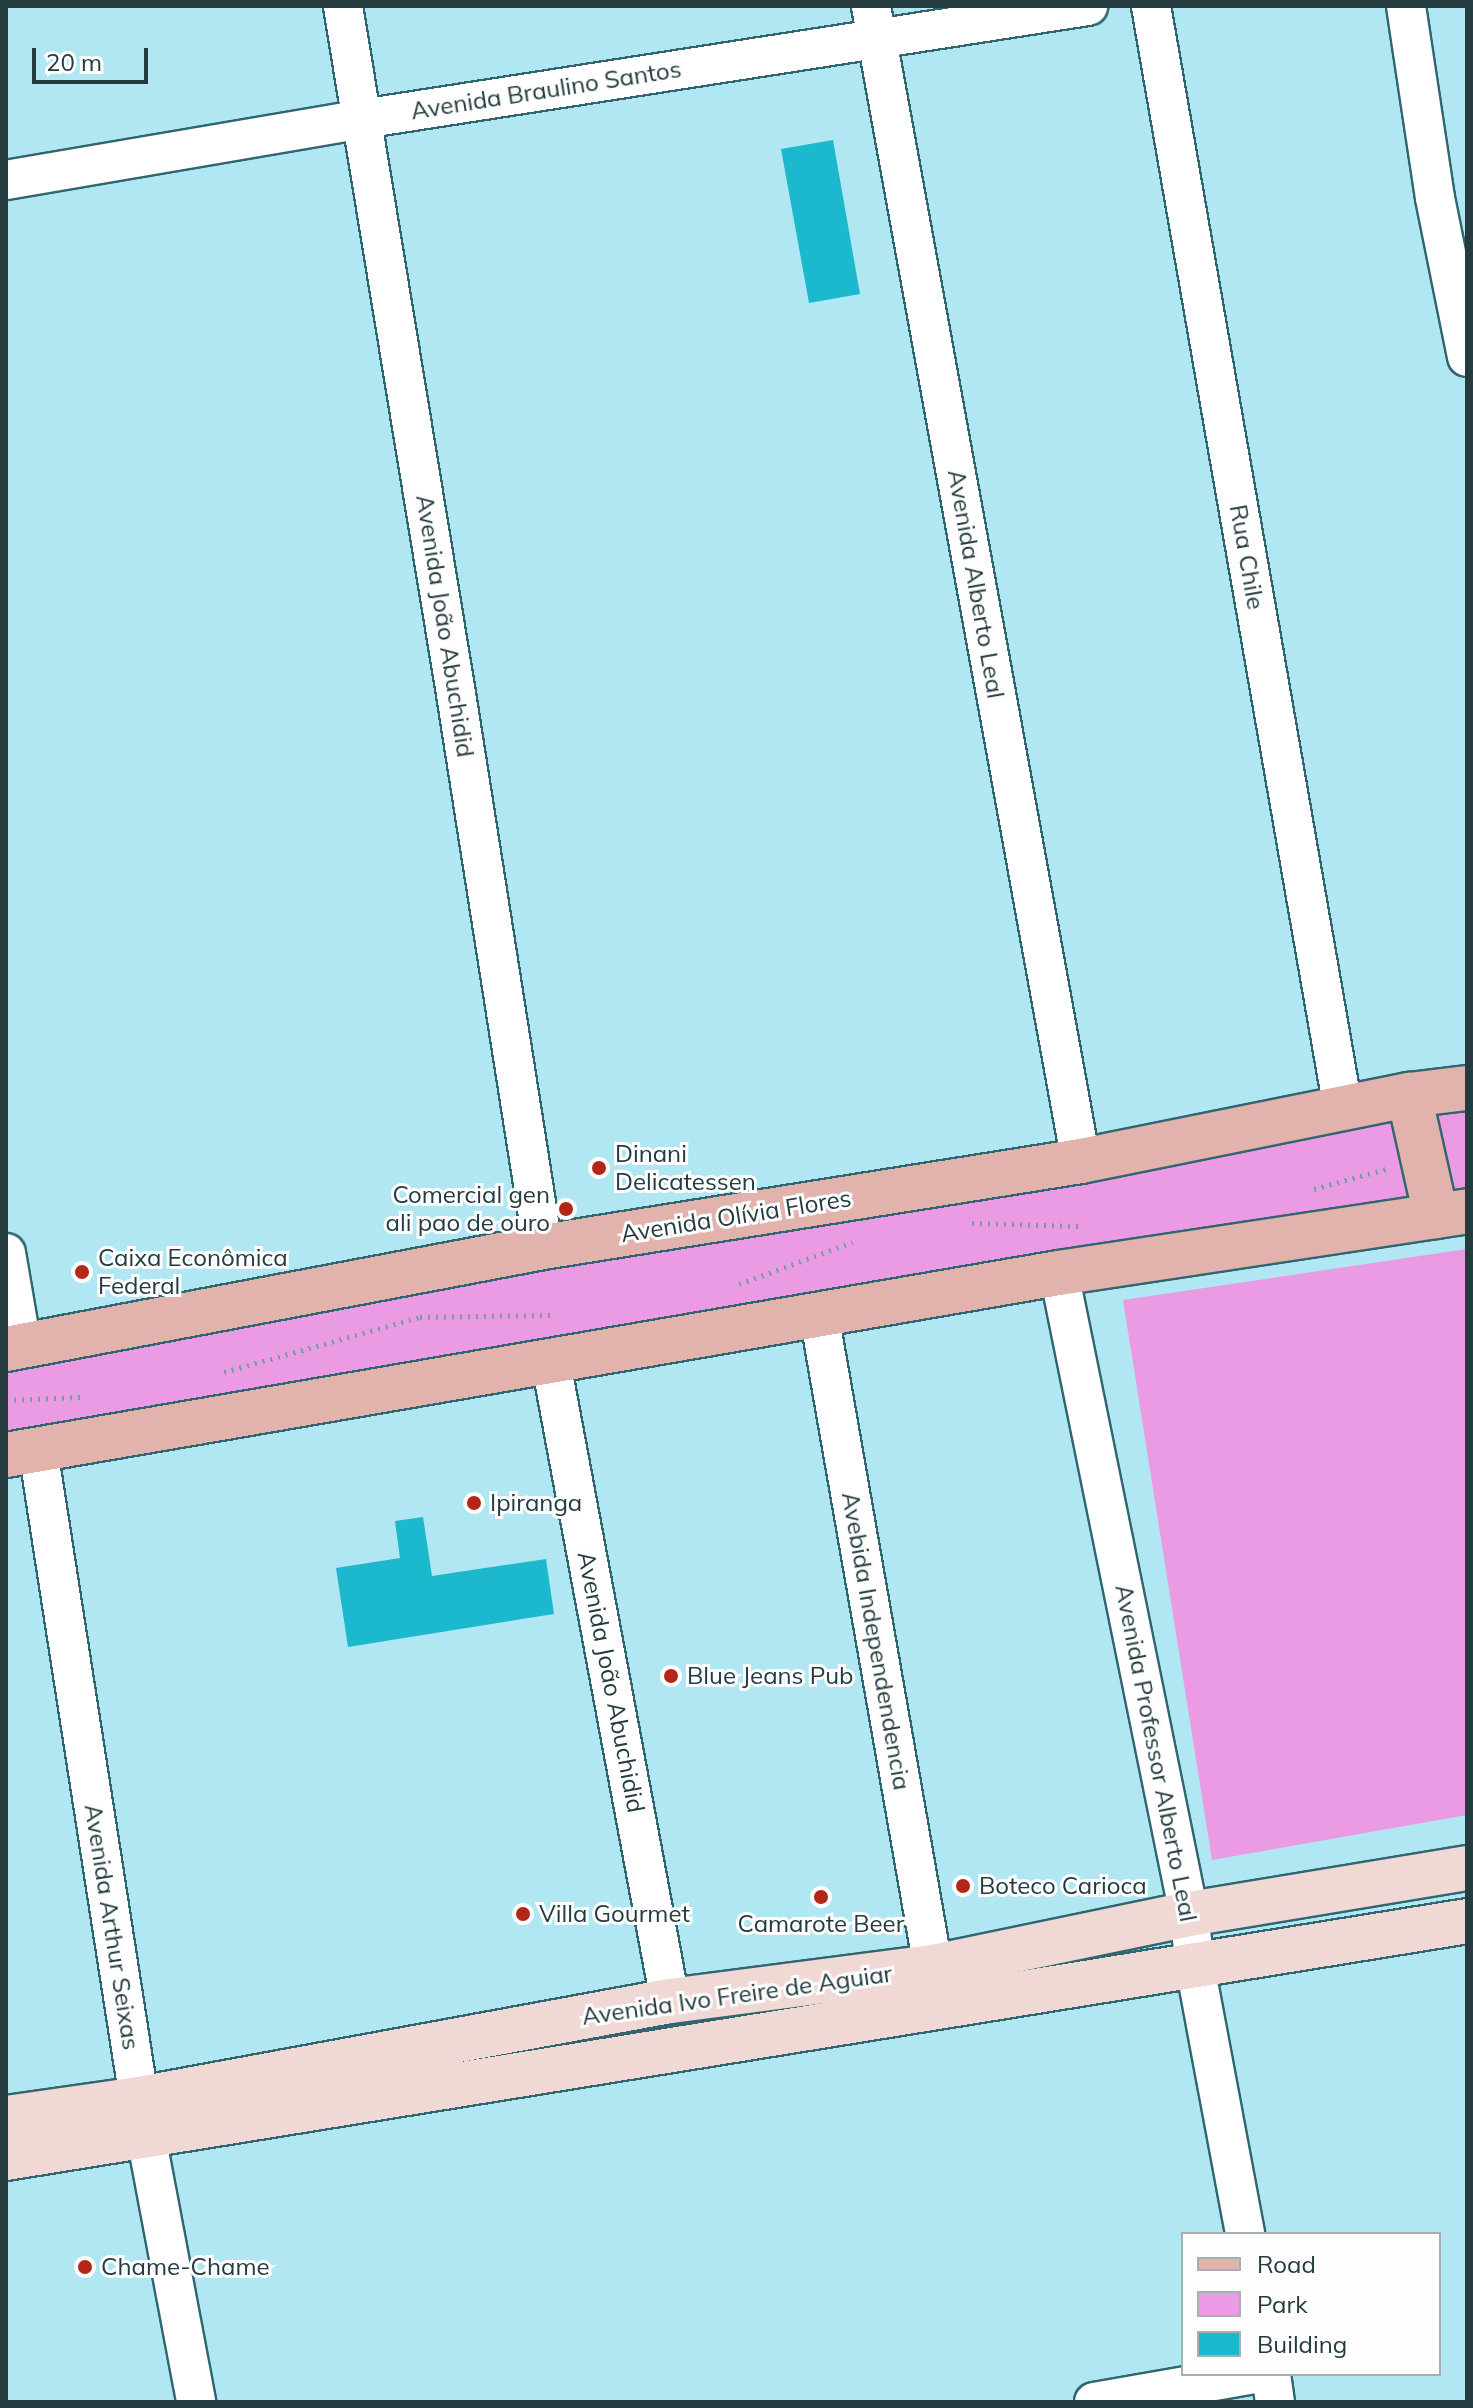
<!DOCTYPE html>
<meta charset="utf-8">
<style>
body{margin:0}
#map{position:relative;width:1473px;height:2408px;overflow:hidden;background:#b0e7f2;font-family:Mulish,sans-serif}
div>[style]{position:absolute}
.green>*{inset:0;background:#eb9be3}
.building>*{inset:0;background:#1bb8ce}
.path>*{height:5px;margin-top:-2.5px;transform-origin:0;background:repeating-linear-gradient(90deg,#749da5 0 2px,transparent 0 8px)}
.roads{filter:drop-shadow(2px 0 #316670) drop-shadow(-2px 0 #316670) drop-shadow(0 2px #316670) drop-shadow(0 -2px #316670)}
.street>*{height:38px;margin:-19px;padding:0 19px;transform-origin:19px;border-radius:19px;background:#fff}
.secondary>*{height:44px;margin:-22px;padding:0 22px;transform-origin:22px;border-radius:22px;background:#f0d9d5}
.primary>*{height:44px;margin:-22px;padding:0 22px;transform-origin:22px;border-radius:22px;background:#e2b3ac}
.dots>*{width:22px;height:22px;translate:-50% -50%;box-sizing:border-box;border:4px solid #fdfdfd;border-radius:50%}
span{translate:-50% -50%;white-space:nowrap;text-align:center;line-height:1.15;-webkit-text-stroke:6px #fdfdfd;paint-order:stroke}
.street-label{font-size:24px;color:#243b3f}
.poi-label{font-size:24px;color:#243b3f}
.left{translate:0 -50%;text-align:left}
.right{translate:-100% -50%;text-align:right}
.frame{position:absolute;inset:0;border:8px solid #243b3f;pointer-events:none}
.legend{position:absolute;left:1181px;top:2232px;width:260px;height:144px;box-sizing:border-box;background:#fdfdfd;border:2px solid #a6afb1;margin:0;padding:10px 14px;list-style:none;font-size:24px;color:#243b3f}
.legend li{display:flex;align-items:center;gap:16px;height:40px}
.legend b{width:40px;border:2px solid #a6afb1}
.scale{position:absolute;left:32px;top:48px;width:116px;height:36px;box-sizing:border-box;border:4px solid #243b3f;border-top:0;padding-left:10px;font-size:24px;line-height:28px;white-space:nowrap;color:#243b3f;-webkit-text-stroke:6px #fdfdfd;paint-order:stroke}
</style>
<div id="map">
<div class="green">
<div style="clip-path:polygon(1467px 1096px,1467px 1210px,6px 1448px,6px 1346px)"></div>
<div style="clip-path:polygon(1467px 1249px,1467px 1815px,1212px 1860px,1123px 1300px)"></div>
</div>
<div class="building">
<div style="clip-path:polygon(833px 140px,860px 294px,809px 303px,781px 149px)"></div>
<div style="clip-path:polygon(423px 1517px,432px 1576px,546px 1559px,554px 1614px,348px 1647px,336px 1568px,400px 1558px,395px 1521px)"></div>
</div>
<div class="path">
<div style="left:1314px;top:1189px;width:75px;rotate:-15.5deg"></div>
<div style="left:972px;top:1223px;width:106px;rotate:1.6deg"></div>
<div style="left:739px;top:1284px;width:121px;rotate:-20.2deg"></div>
<div style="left:224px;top:1372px;width:204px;rotate:-15.7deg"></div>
<div style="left:420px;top:1317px;width:134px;rotate:-0.9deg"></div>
<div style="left:6px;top:1400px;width:75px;rotate:-2.3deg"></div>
</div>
<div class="roads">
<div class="street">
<div style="left:343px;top:6px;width:697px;rotate:80.67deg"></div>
<div style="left:456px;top:694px;width:560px;rotate:81.06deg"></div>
<div style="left:871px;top:6px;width:1174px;rotate:79.7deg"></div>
<div style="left:1151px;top:6px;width:1119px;rotate:80.12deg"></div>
<div style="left:1406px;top:6px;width:194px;rotate:81.4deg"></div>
<div style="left:1435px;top:198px;width:162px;rotate:78.6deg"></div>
<div style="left:6px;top:180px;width:361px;rotate:-9.7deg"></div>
<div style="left:362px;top:119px;width:735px;rotate:-8.85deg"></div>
<div style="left:6px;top:1253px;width:95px;rotate:80.3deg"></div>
<div style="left:1059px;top:1273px;width:654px;rotate:78.54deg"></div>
<div style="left:1189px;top:1914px;width:52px;rotate:83.4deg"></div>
<div style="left:1195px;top:1966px;width:273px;rotate:79.4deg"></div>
<div style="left:819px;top:1315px;width:662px;rotate:80.08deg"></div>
<div style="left:551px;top:1363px;width:649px;rotate:79.43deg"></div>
<div style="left:38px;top:1450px;width:657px;rotate:81.15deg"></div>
<div style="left:139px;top:2099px;width:308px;rotate:79.3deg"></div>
<div style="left:1271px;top:2374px;width:28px;rotate:82deg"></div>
<div style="left:1094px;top:2402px;width:163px;rotate:-9.9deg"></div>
</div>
<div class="secondary">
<div style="left:6px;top:2118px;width:134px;rotate:-8.1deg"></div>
<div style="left:139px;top:2099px;width:540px;rotate:-10.46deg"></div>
<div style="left:670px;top:2001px;width:265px;rotate:-7.4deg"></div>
<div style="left:933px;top:1967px;width:261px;rotate:-11.7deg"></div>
<div style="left:1189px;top:1914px;width:282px;rotate:-9.4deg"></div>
<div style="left:6px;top:2158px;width:1480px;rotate:-9.21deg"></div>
</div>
<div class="primary">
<div style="left:1409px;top:1095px;width:124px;rotate:77.4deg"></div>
<div style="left:6px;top:1349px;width:547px;rotate:-10.75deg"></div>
<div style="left:543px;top:1247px;width:545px;rotate:-9.08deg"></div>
<div style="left:1081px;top:1161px;width:335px;rotate:-11.4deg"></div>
<div style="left:1409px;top:1095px;width:58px;rotate:-6.9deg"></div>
<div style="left:6px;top:1455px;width:1069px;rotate:-9.81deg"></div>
<div style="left:1059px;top:1273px;width:413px;rotate:-8.6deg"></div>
</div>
</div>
<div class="dots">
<div style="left:599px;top:1168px;background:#b42617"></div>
<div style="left:566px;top:1209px;background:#b42617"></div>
<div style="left:82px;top:1272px;background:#b42617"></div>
<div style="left:474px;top:1503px;background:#b42617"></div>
<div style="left:671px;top:1676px;background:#b42617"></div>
<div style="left:963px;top:1886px;background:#b42617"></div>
<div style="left:821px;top:1897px;background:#b42617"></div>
<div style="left:523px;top:1914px;background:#b42617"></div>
<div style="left:85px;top:2267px;background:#b42617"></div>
</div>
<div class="street-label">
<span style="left:546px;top:90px;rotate:-9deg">Avenida Braulino Santos</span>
<span style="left:1247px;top:557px;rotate:80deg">Rua Chile</span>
<span style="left:976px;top:584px;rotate:80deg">Avenida Alberto Leal</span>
<span style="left:445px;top:626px;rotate:81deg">Avenida João Abuchidid</span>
<span style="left:736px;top:1216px;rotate:-9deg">Avenida Olívia Flores</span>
<span style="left:876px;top:1641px;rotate:80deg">Avebida Independendencia</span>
<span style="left:611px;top:1682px;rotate:79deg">Avenida João Abuchidid</span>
<span style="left:1156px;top:1753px;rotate:79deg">Avenida Professor Alberto Leal</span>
<span style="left:112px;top:1927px;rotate:81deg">Avenida Arthur Seixas</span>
<span style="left:737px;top:1995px;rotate:-8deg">Avenida Ivo Freire de Aguiar</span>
</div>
<div class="poi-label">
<span class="left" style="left:615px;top:1168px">Dinani<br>Delicatessen</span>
<span class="right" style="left:550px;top:1209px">Comercial gen<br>ali pao de ouro</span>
<span class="left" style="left:98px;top:1272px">Caixa Econômica<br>Federal</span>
<span class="left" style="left:490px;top:1503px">Ipiranga</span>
<span class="left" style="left:687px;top:1676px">Blue Jeans Pub</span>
<span class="left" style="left:979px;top:1886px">Boteco Carioca</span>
<span class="left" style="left:539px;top:1914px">Villa Gourmet</span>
<span style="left:821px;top:1924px">Camarote Beer</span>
<span class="left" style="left:101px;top:2267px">Chame-Chame</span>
</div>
<div class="frame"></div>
<ul class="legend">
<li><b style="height:10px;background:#e2b3ac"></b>Road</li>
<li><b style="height:22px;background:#eb9be3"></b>Park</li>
<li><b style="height:22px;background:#1bb8ce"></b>Building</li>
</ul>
<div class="scale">20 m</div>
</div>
